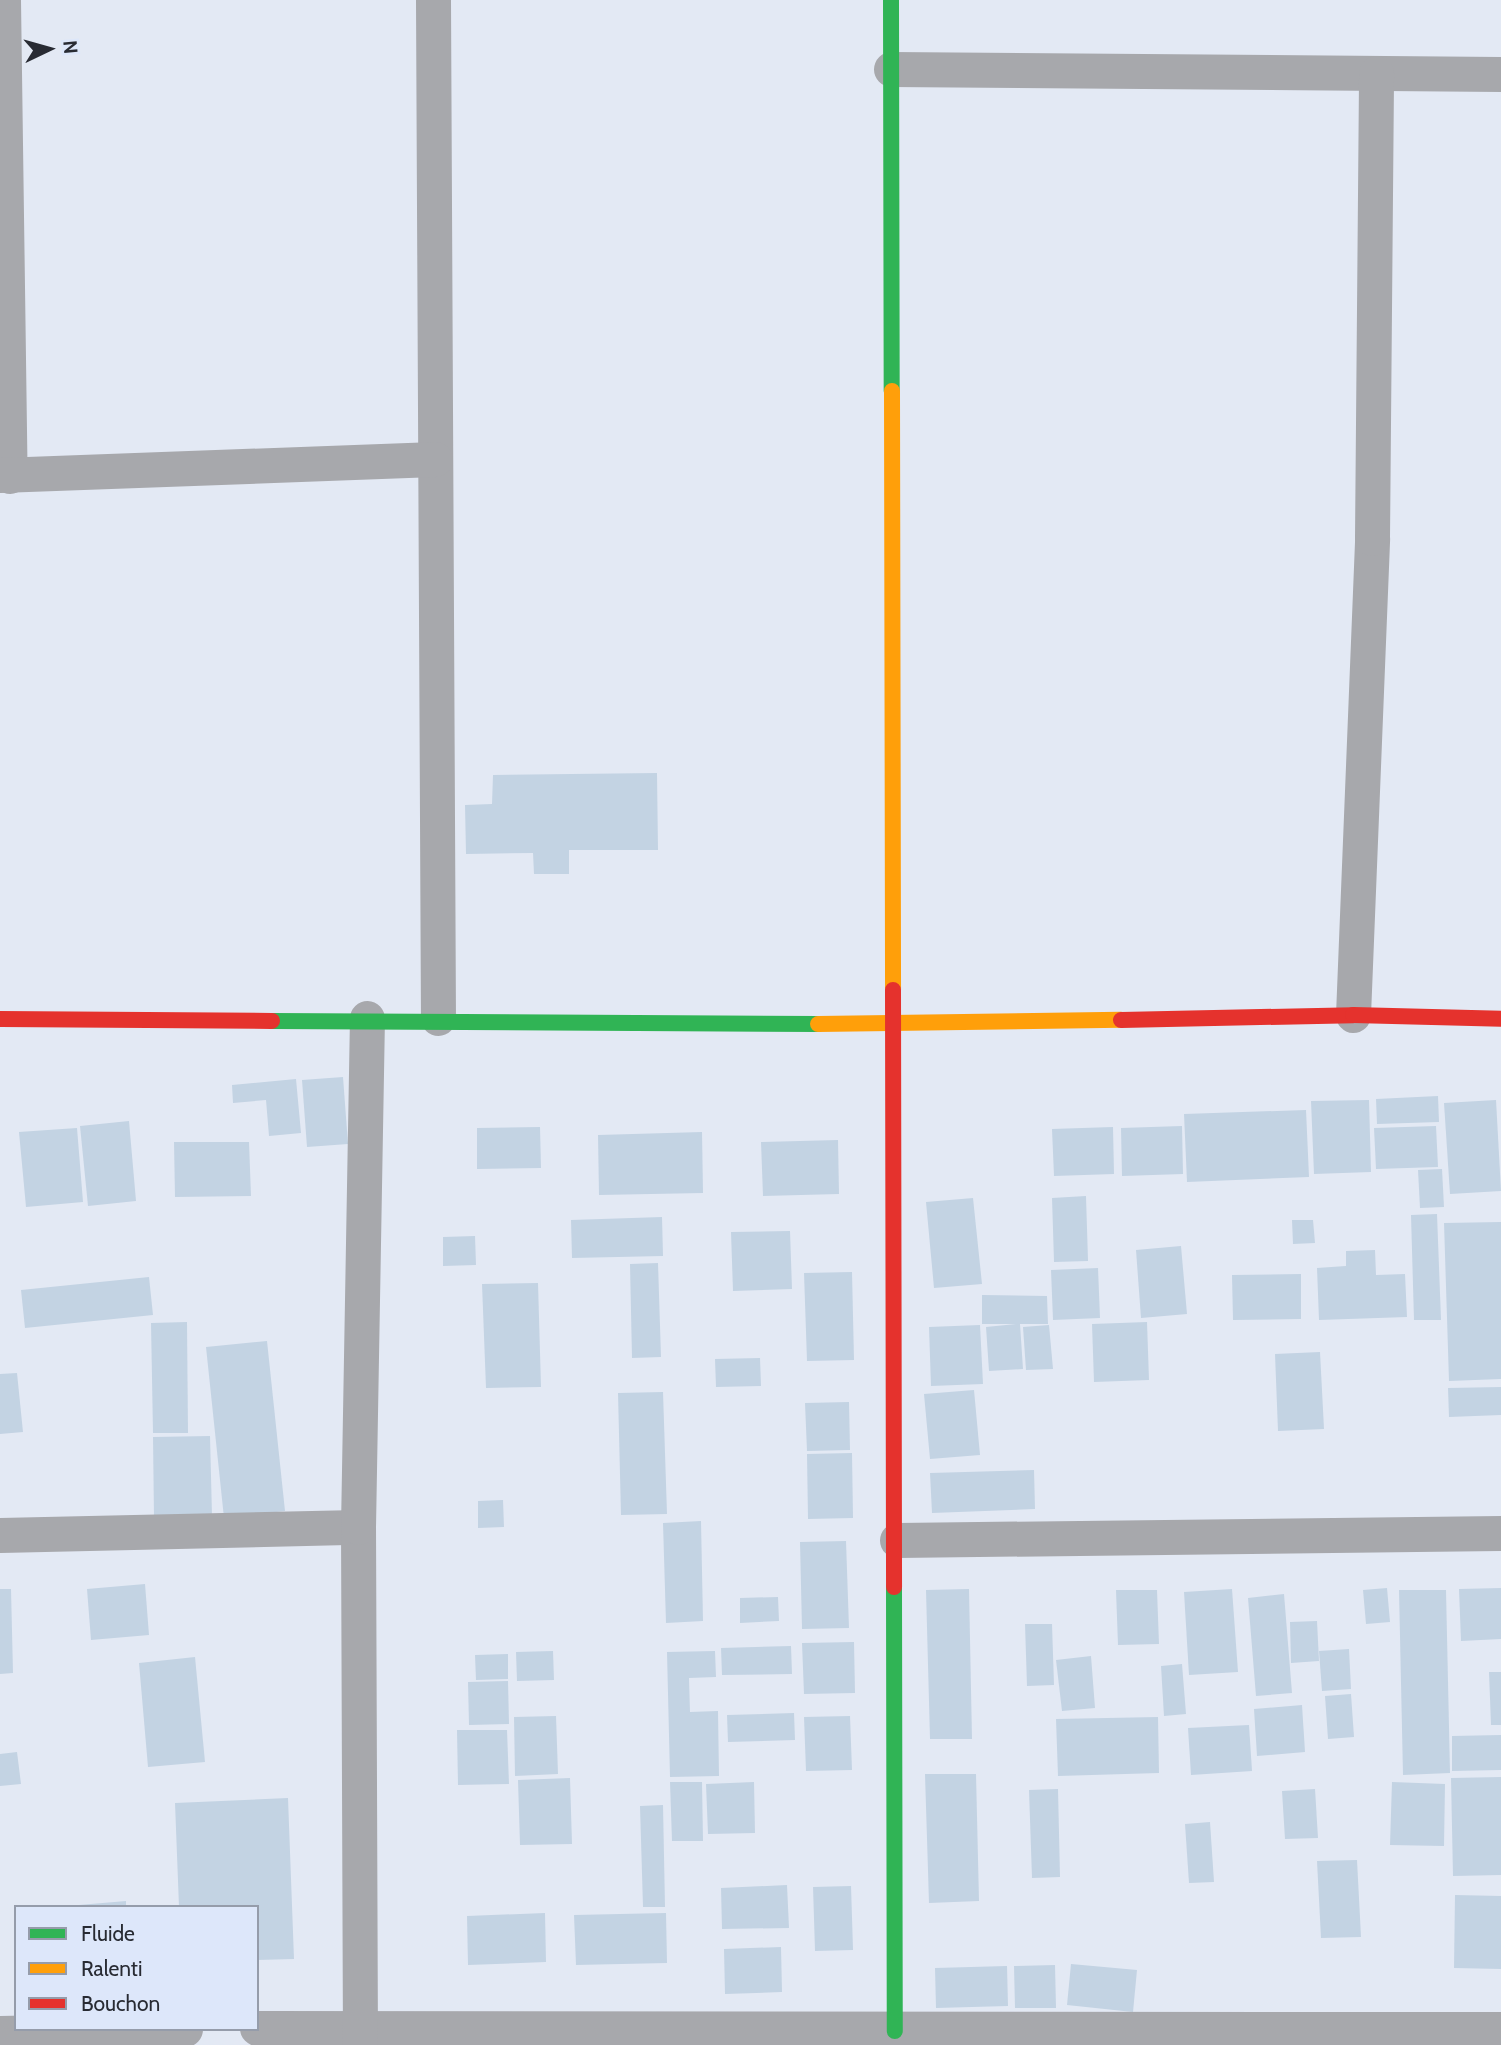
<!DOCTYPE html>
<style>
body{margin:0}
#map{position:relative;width:1501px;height:2045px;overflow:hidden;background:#e3e9f4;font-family:Cabin,sans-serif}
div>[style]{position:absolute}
.building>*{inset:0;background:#c3d3e3}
.street>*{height:35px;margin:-17.5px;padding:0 17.5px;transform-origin:17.5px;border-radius:17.5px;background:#a7a8ac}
.fast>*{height:16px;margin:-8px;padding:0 8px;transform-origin:8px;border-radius:8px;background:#30b455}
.slow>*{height:16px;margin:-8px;padding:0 8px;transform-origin:8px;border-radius:8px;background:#ff9f0a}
.jam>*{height:16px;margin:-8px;padding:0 8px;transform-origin:8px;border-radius:8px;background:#e5322d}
span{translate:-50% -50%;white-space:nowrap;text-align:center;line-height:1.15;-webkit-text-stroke:5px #dde7fa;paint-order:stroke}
.legend{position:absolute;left:14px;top:1905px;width:245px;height:126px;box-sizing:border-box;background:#dde7fa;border:2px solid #959caa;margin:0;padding:9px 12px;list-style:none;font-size:21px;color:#282b33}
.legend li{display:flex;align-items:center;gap:14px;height:35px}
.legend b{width:35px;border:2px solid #959caa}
.north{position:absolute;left:14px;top:14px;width:70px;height:70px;-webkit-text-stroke:5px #dde7fa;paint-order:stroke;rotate:85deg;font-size:19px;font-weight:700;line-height:28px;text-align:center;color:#282b33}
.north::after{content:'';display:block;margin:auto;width:24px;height:32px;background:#282b33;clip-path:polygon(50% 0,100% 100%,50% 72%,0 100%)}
</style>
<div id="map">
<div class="building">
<div style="clip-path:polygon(657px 773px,658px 850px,569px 850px,569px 874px,534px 874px,533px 853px,466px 854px,465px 805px,492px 804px,493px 775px)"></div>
<div style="clip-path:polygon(343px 1077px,348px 1144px,307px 1147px,302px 1080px)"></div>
<div style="clip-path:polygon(296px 1079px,301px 1133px,269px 1136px,266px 1100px,233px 1103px,232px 1085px)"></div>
<div style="clip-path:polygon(1438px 1096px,1439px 1122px,1377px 1124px,1376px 1099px)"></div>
<div style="clip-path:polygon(1369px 1100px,1371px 1172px,1314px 1174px,1311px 1101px)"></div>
<div style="clip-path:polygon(1496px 1100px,1501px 1191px,1450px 1194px,1444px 1103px)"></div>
<div style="clip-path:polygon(1306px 1110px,1309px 1177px,1187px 1182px,1184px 1114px)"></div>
<div style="clip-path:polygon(129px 1121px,136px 1201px,88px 1206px,80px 1126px)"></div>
<div style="clip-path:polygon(1182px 1126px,1183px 1174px,1122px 1176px,1121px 1128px)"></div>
<div style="clip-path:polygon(1436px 1126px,1438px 1167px,1376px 1169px,1374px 1128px)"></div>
<div style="clip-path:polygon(540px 1127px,541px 1168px,477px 1169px,477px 1128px)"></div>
<div style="clip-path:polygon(1113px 1127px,1114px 1174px,1054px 1176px,1052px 1129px)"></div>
<div style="clip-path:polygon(77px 1128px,83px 1202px,26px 1207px,19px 1132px)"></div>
<div style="clip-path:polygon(702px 1132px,703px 1193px,599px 1195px,598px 1135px)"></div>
<div style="clip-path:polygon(838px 1140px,839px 1194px,763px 1196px,761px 1142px)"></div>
<div style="clip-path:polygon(174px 1142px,249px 1142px,251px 1196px,175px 1197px)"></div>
<div style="clip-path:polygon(1442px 1169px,1444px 1207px,1420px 1208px,1418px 1170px)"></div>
<div style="clip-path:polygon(1086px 1196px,1088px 1261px,1054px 1262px,1052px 1198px)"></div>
<div style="clip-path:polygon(973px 1198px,982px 1284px,934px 1288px,926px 1202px)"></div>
<div style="clip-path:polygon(1437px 1214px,1441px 1320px,1414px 1320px,1411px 1215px)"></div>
<div style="clip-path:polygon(662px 1217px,663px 1256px,572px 1258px,571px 1220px)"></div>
<div style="clip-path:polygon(1292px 1220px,1313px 1220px,1315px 1243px,1293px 1244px)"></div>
<div style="clip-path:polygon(1501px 1222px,1501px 1379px,1449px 1381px,1444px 1223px)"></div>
<div style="clip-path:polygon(790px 1231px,792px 1289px,733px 1291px,731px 1232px)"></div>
<div style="clip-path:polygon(475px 1236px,476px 1265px,443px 1266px,443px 1237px)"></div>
<div style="clip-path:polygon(1181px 1246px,1187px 1314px,1141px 1318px,1136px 1250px)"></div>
<div style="clip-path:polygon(1375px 1250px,1376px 1275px,1405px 1274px,1407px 1317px,1319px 1320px,1317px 1268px,1346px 1266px,1346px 1251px)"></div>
<div style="clip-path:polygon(658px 1263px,661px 1357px,632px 1358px,630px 1264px)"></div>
<div style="clip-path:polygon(1098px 1268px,1100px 1318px,1053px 1320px,1051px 1270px)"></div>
<div style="clip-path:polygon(852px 1272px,854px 1360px,807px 1361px,804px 1273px)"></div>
<div style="clip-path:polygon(1301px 1274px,1301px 1319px,1233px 1320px,1232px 1275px)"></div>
<div style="clip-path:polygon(149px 1277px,153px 1315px,25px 1328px,21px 1290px)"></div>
<div style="clip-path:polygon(538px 1283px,541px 1387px,486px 1388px,482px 1284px)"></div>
<div style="clip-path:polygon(982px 1295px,1047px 1296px,1048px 1324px,1020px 1324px,1023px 1369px,989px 1371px,986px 1327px,1016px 1324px,982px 1324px)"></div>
<div style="clip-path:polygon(187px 1322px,188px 1433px,153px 1433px,151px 1323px)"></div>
<div style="clip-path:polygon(1147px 1322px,1149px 1380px,1094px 1382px,1092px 1324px)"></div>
<div style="clip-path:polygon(980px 1325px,983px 1384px,931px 1386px,929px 1327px)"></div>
<div style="clip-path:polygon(1049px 1325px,1053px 1369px,1026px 1370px,1023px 1327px)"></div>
<div style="clip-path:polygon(267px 1341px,285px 1511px,224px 1518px,206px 1347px)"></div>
<div style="clip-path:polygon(1320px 1352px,1324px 1429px,1278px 1431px,1275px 1354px)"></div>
<div style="clip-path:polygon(760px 1358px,761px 1386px,716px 1387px,715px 1359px)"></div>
<div style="clip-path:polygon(17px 1373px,23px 1432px,0 1434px,0 1374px)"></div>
<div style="clip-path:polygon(1501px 1387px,1501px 1415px,1449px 1417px,1448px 1388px)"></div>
<div style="clip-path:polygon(974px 1390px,980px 1455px,930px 1459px,924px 1394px)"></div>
<div style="clip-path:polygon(663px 1392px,667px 1514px,621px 1515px,618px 1393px)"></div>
<div style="clip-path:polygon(849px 1402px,850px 1450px,807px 1451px,805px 1403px)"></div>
<div style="clip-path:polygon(210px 1436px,212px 1516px,154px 1518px,153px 1437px)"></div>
<div style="clip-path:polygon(852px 1453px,853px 1518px,808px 1519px,807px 1454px)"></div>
<div style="clip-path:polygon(1034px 1470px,1035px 1509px,932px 1513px,930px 1473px)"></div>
<div style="clip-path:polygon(503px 1500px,504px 1527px,478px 1528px,478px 1501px)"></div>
<div style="clip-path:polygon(701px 1521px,703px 1621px,666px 1623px,663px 1523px)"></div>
<div style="clip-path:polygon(846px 1541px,849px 1628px,802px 1629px,800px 1542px)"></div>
<div style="clip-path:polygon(145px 1584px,149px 1635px,91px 1640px,87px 1589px)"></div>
<div style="clip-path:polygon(1387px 1588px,1390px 1622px,1366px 1624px,1363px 1590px)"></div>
<div style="clip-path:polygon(1501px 1588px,1501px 1639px,1461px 1641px,1459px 1589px)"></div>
<div style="clip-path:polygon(0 1589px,11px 1589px,13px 1673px,0 1674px)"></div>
<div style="clip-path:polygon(969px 1589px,972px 1739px,930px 1739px,926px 1590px)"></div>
<div style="clip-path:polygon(1232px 1589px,1238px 1672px,1189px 1675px,1184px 1592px)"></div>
<div style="clip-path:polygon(1116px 1590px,1157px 1590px,1159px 1644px,1118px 1645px)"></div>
<div style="clip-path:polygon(1399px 1590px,1446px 1590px,1450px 1773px,1403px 1775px)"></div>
<div style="clip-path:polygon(1284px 1594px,1292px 1693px,1256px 1696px,1248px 1598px)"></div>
<div style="clip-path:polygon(778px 1597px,779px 1621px,740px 1623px,740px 1598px)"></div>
<div style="clip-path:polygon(1317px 1621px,1319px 1661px,1291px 1663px,1290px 1622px)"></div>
<div style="clip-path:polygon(1025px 1624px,1052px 1624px,1054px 1685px,1027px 1686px)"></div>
<div style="clip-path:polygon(854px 1642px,855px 1693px,804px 1694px,802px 1643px)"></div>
<div style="clip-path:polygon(791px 1646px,792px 1674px,722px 1675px,721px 1648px)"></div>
<div style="clip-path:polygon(1349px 1649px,1351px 1689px,1322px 1691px,1319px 1651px)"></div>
<div style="clip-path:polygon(553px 1651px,554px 1680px,517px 1681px,516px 1652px)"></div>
<div style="clip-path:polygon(715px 1651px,716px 1677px,689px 1678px,690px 1712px,718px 1711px,719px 1776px,670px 1777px,667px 1652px)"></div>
<div style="clip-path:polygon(508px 1654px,508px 1679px,476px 1680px,475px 1655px)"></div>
<div style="clip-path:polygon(1091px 1656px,1095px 1708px,1062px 1711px,1056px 1660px)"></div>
<div style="clip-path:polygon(195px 1657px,205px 1762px,148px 1767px,139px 1663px)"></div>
<div style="clip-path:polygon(1182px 1664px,1186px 1714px,1164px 1716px,1161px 1666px)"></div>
<div style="clip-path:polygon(1489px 1672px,1501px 1672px,1501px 1725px,1491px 1725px)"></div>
<div style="clip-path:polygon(508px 1681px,509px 1724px,469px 1725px,468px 1682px)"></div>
<div style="clip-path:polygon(1351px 1694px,1354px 1737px,1328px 1739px,1325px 1696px)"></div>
<div style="clip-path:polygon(1302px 1705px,1305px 1752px,1257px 1756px,1254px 1709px)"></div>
<div style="clip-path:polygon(794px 1713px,795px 1740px,728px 1742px,727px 1715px)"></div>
<div style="clip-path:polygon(556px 1716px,558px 1774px,515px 1776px,514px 1717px)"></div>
<div style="clip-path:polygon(850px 1716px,852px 1770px,806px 1771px,804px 1717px)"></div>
<div style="clip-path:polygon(1158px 1717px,1159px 1773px,1058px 1776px,1056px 1719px)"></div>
<div style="clip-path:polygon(1249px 1725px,1252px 1771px,1191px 1775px,1188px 1728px)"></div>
<div style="clip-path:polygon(457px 1730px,507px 1730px,509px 1784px,458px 1785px)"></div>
<div style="clip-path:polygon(1501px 1735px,1501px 1770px,1452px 1771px,1452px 1736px)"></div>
<div style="clip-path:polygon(17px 1752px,21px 1784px,0 1786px,0 1754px)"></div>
<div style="clip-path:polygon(925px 1774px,976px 1774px,979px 1901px,929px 1903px)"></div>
<div style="clip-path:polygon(1501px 1777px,1501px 1875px,1453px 1876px,1451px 1778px)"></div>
<div style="clip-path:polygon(570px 1778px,572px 1844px,520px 1845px,518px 1780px)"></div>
<div style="clip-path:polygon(670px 1782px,702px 1782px,703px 1841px,672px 1841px)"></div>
<div style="clip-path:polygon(754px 1782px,755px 1833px,708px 1834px,706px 1784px)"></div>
<div style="clip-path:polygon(1392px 1782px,1445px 1784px,1444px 1846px,1390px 1845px)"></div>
<div style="clip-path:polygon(1058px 1789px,1060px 1877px,1032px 1878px,1029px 1790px)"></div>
<div style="clip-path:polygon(1315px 1789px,1318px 1838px,1285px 1839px,1282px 1791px)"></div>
<div style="clip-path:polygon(288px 1798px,294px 1959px,257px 1960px,257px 1907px,179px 1907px,175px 1803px)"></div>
<div style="clip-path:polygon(663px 1805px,665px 1907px,643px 1907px,640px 1806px)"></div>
<div style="clip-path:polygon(1210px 1822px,1214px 1882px,1189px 1883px,1185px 1824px)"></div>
<div style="clip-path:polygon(1357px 1860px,1361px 1937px,1321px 1938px,1317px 1861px)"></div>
<div style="clip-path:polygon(787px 1885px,789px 1928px,722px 1929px,721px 1888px)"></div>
<div style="clip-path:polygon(851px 1886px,853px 1950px,815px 1951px,813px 1887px)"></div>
<div style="clip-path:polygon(1455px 1895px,1501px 1896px,1501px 1969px,1454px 1968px)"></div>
<div style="clip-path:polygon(126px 1901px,126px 1907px,79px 1907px,79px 1905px)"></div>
<div style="clip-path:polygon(545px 1913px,546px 1962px,468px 1965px,467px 1916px)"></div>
<div style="clip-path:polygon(666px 1913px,667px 1963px,576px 1965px,574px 1915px)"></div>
<div style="clip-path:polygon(781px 1947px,782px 1992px,725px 1994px,724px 1949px)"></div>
<div style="clip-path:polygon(1071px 1964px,1137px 1970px,1133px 2012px,1067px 2005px)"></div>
<div style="clip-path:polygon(1055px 1965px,1056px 2008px,1015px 2008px,1014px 1966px)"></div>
<div style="clip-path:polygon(1007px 1966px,1008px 2006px,936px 2008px,935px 1968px)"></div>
</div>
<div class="street">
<div style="left:3px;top:0;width:476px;rotate:89.2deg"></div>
<div style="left:433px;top:0;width:1018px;rotate:89.72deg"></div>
<div style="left:891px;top:69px;width:610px;rotate:0.47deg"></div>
<div style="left:0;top:475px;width:435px;rotate:-2.1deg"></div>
<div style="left:1353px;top:1015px;width:477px;rotate:-87.7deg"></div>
<div style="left:1372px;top:538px;width:465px;rotate:-89.5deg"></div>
<div style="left:0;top:1535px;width:358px;rotate:-1.3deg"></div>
<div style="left:897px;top:1540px;width:604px;rotate:-0.66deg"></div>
<div style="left:257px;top:2028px;width:1244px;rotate:0.05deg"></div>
<div style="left:0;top:2033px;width:185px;rotate:-1.2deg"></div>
<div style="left:360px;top:2045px;width:518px;rotate:-90.22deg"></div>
<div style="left:358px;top:1527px;width:509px;rotate:-88.99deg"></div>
</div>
<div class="fast">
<div style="left:891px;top:0;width:391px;rotate:89.9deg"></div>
<div style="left:272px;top:1021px;width:546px;rotate:0.31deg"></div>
<div style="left:894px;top:1587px;width:444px;rotate:89.9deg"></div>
</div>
<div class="slow">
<div style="left:892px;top:391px;width:599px;rotate:89.9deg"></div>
<div style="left:818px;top:1024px;width:303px;rotate:-0.8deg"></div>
</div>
<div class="jam">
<div style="left:893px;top:990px;width:597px;rotate:89.9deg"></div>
<div style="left:0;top:1019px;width:272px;rotate:0.4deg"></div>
<div style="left:1121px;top:1020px;width:232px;rotate:-1.2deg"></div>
<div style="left:1353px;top:1015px;width:148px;rotate:1.5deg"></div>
</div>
<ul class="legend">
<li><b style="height:9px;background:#30b455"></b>Fluide</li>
<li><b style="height:9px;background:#ff9f0a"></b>Ralenti</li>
<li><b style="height:9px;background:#e5322d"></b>Bouchon</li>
</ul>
<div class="north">N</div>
</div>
